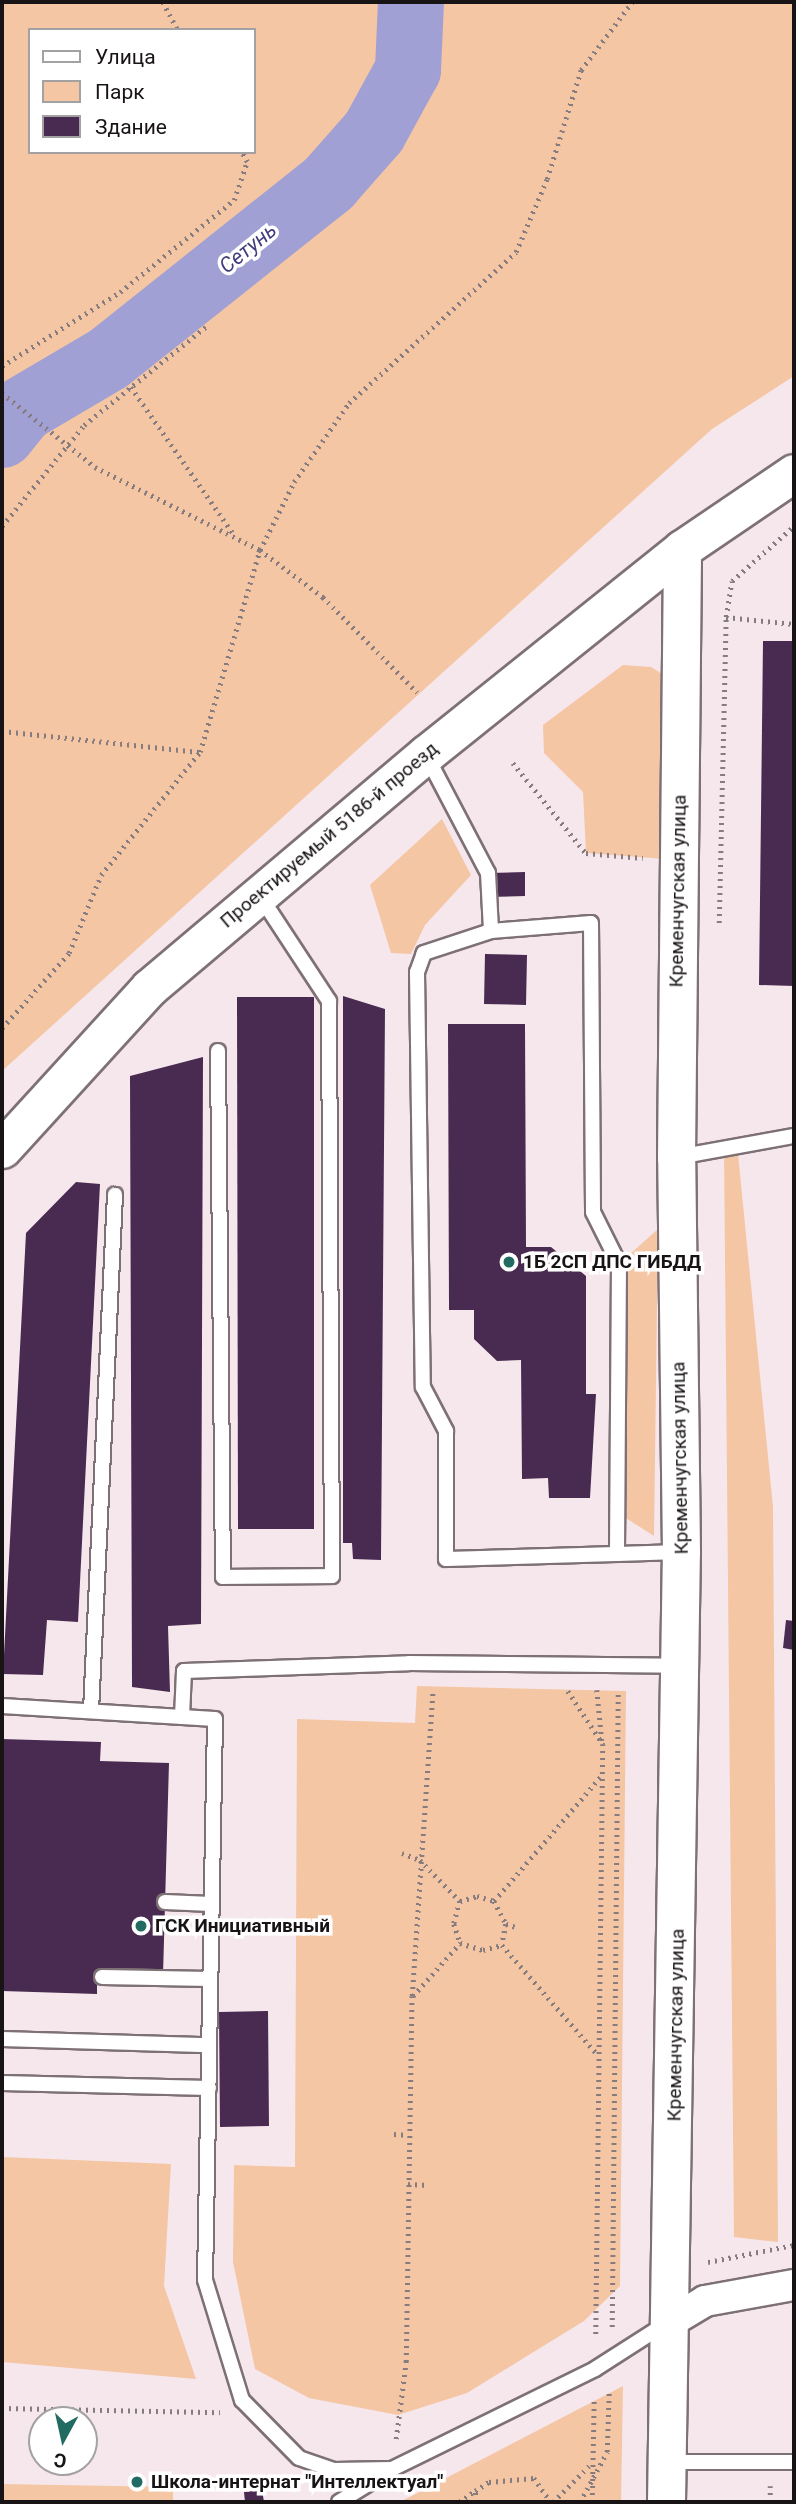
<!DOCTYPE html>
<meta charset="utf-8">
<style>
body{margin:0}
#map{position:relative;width:796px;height:2504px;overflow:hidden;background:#f6e7ed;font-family:Roboto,sans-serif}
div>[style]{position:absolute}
.green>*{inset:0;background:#f4c6a3}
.river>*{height:66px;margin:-33px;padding:0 33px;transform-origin:33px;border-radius:33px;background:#a1a0d4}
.building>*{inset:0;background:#492b51}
.path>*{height:4.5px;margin-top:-2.25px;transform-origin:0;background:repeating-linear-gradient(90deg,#867c80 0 2px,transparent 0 7px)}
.roads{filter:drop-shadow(2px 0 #7e7176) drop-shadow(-2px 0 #7e7176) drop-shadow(0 2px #7e7176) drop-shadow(0 -2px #7e7176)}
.service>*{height:14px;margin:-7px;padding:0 7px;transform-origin:7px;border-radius:7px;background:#fff}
.minor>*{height:30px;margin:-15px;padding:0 15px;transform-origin:15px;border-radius:15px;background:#fff}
.tertiary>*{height:37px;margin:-18.5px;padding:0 18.5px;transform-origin:18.5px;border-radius:18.5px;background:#fff}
.path-bridge>*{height:4.5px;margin-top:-2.25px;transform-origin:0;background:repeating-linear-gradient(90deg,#867c80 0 2px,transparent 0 7px)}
.dots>*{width:19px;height:19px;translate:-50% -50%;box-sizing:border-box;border:4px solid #fff;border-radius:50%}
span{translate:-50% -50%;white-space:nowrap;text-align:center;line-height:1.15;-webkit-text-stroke:7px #fff;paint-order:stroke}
.street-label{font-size:19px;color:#181315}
.poi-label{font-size:19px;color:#181315;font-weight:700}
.left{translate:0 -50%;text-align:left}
.water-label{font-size:21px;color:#423c7c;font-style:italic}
.frame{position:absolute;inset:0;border:4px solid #181315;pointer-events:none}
.legend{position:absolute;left:28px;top:28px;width:228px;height:126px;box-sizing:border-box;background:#fff;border:2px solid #a3a1a1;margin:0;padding:9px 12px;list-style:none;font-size:21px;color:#181315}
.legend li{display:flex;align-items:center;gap:14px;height:35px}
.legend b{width:35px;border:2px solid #a3a1a1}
.north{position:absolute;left:28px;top:2406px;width:70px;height:70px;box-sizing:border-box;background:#fff;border:2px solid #a3a1a1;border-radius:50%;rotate:188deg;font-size:19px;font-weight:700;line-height:28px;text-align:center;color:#181315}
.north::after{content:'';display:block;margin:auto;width:24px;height:32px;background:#226b63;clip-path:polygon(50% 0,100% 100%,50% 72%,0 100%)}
</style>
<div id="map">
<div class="green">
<div style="clip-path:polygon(evenodd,2px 2px,794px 2px,794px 376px,712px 429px,2px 1071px,2px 2px,30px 30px,254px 30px,254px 152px,30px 152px,30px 30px)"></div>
<div style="clip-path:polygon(623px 665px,651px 667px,680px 685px,678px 860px,586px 853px,583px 792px,544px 753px,543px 725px)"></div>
<div style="clip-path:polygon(442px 819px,471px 875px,425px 925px,411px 954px,391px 953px,370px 885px)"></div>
<div style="clip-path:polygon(724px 1149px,738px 1154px,773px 1507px,778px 2242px,734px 2237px)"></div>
<div style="clip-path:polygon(658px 1229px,654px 1536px,618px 1513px,619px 1264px)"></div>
<div style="clip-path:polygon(417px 1686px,626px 1691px,620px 2286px,584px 2321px,467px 2393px,398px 2415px,309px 2398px,255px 2369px,233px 2262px,234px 2165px,295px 2167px,297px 1719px,415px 1723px)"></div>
<div style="clip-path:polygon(2px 2157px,171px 2164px,164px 2286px,196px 2379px,2px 2362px)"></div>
<div style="clip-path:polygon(623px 2386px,621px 2502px,400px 2502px)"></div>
<div style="clip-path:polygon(2px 2484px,173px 2487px,173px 2502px,2px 2502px)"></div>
</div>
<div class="river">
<div style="left:2px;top:435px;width:33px;rotate:-51deg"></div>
<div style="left:23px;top:409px;width:99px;rotate:-30.5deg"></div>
<div style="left:108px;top:359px;width:283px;rotate:-38.5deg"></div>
<div style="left:329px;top:183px;width:68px;rotate:-48.6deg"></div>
<div style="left:374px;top:132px;width:71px;rotate:-61.3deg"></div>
<div style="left:408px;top:70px;width:68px;rotate:-87.5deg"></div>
</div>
<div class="building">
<div style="clip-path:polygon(763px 641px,794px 641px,794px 986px,759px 985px)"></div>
<div style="clip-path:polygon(525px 872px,525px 896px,488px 897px,488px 873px)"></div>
<div style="clip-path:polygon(485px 954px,527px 955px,526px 1005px,484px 1004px)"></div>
<div style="clip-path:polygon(343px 996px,385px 1009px,381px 1560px,353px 1559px,352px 1543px,343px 1543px)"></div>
<div style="clip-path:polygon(237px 997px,314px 997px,314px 1529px,238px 1529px)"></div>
<div style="clip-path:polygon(448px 1024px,525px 1024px,526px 1247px,551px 1247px,586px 1276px,586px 1394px,596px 1394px,590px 1498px,549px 1498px,548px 1478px,522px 1479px,521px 1360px,497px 1361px,474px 1339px,474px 1310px,449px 1310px)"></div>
<div style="clip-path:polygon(203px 1057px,201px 1624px,168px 1626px,170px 1692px,132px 1687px,130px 1076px)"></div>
<div style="clip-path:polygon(76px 1182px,100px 1184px,78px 1622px,47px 1620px,43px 1675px,3px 1674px,26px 1233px)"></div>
<div style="clip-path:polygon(786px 1620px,794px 1621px,794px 1650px,783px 1648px)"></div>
<div style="clip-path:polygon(2px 1739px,101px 1742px,100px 1761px,169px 1763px,163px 1975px,97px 1974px,97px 1994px,2px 1991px)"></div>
<div style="clip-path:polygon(268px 2011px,269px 2126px,220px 2127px,219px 2012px)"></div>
<div style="clip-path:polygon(262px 2490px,264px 2502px,245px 2502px,244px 2492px)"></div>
</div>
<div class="path">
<div style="left:163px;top:2px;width:32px;rotate:62deg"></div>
<div style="left:2px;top:366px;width:139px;rotate:-32.1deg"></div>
<div style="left:120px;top:292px;width:146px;rotate:-38.9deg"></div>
<div style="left:234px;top:200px;width:40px;rotate:-71.1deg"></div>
<div style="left:247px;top:162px;width:11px;rotate:-117deg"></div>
<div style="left:131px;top:387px;width:182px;rotate:55.1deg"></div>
<div style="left:95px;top:467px;width:185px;rotate:26.7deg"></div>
<div style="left:260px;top:550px;width:79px;rotate:36.7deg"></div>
<div style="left:323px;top:597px;width:134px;rotate:45.3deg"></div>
<div style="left:2px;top:526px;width:130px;rotate:-50.9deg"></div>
<div style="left:84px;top:425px;width:159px;rotate:-38.9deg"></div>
<div style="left:726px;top:617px;width:68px;rotate:5.9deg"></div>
<div style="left:2px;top:731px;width:198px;rotate:6.1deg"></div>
<div style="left:513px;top:763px;width:116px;rotate:51deg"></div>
<div style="left:586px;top:853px;width:57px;rotate:5deg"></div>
<div style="left:719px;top:923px;width:306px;rotate:-88.7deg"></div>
<div style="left:726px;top:617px;width:36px;rotate:-81deg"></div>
<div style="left:732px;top:581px;width:83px;rotate:-41.6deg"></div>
<div style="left:2px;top:1028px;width:101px;rotate:-48.2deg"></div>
<div style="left:69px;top:953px;width:84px;rotate:-67.7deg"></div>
<div style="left:101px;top:875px;width:158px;rotate:-51.2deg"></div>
<div style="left:200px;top:752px;width:211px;rotate:-73.5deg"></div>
<div style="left:260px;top:550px;width:76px;rotate:-63.4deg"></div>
<div style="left:294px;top:482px;width:96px;rotate:-55.2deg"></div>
<div style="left:349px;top:403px;width:225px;rotate:-42.1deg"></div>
<div style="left:516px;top:252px;width:79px;rotate:-67deg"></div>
<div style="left:547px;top:179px;width:114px;rotate:-72.7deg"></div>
<div style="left:581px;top:70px;width:85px;rotate:-53.1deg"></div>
<div style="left:597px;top:1690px;width:51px;rotate:84.4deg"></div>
<div style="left:568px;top:1691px;width:64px;rotate:56.6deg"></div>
<div style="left:603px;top:1744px;width:593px;rotate:90.68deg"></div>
<div style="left:402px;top:1853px;width:19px;rotate:21deg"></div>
<div style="left:420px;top:1860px;width:57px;rotate:45.7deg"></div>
<div style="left:460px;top:1901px;width:24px;rotate:105deg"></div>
<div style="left:454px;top:1924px;width:20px;rotate:72deg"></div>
<div style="left:460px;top:1943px;width:24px;rotate:17deg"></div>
<div style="left:483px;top:1950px;width:20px;rotate:-15deg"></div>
<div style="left:460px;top:1901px;width:18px;rotate:-16deg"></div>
<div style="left:477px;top:1896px;width:18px;rotate:16deg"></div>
<div style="left:494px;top:1901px;width:26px;rotate:62deg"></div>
<div style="left:506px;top:1924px;width:21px;rotate:101deg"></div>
<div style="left:494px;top:1901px;width:166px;rotate:-49.4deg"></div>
<div style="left:506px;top:1924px;width:10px;rotate:17deg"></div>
<div style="left:502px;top:1945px;width:146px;rotate:48.9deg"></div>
<div style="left:413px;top:1996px;width:71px;rotate:-48.4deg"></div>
<div style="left:394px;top:2134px;width:14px;rotate:4deg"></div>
<div style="left:408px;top:2184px;width:20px;rotate:3deg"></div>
<div style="left:708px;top:2262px;width:88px;rotate:-11.2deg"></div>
<div style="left:612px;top:2327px;width:635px;rotate:-89.46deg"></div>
<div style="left:2px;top:2408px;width:218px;rotate:1.1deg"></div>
<div style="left:396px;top:2439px;width:78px;rotate:-82.6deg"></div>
<div style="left:406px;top:2362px;width:366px;rotate:-89.1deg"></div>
<div style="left:412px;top:1996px;width:307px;rotate:-86.1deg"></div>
<div style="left:459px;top:2502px;width:19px;rotate:-35deg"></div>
<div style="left:476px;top:2502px;width:11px;rotate:-95deg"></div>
<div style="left:475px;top:2491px;width:17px;rotate:-33deg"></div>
<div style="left:489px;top:2482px;width:45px;rotate:-5.1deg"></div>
<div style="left:534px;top:2478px;width:29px;rotate:55deg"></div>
<div style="left:553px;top:2502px;width:55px;rotate:-45deg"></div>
<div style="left:580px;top:2502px;width:57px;rotate:-61.6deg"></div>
<div style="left:607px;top:2452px;width:60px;rotate:-88.1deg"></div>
<div style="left:592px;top:2502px;width:104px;rotate:-88.9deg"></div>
<div style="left:770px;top:2502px;width:16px;rotate:-90deg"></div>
</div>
<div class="roads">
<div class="service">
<div style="left:426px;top:755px;width:133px;rotate:62.3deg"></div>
<div style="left:488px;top:873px;width:58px;rotate:87deg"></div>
<div style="left:491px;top:931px;width:100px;rotate:-4.6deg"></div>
<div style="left:591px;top:923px;width:289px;rotate:89.6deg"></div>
<div style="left:593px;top:1212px;width:58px;rotate:63.4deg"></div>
<div style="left:619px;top:1264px;width:290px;rotate:90.4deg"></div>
<div style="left:617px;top:1554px;width:63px;rotate:-1.8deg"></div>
<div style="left:491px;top:931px;width:71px;rotate:161.8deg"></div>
<div style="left:424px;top:953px;width:20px;rotate:110deg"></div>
<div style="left:417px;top:972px;width:415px;rotate:89.2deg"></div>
<div style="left:423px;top:1387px;width:50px;rotate:62.4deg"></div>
<div style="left:446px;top:1431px;width:128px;rotate:90deg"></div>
<div style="left:446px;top:1559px;width:171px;rotate:-1.7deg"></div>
<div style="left:218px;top:1051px;width:526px;rotate:89.46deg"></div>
<div style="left:223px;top:1577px;width:109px;rotate:-0.5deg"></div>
<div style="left:332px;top:1576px;width:575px;rotate:-90.3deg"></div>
<div style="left:329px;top:1001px;width:126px;rotate:-123.3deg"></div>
<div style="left:678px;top:1157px;width:118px;rotate:-10.3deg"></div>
<div style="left:2px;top:1706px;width:213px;rotate:3.5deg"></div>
<div style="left:215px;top:1719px;width:561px;rotate:91.02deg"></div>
<div style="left:205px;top:2280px;width:126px;rotate:72.9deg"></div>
<div style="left:242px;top:2400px;width:81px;rotate:45.5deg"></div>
<div style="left:299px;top:2458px;width:37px;rotate:19deg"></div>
<div style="left:334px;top:2470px;width:58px;rotate:-1deg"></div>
<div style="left:392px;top:2469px;width:226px;rotate:-26.2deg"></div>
<div style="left:595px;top:2369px;width:85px;rotate:-32.6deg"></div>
<div style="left:91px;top:1711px;width:517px;rotate:-87.34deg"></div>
<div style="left:182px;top:1717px;width:46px;rotate:-87.5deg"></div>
<div style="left:184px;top:1671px;width:225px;rotate:-2deg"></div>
<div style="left:409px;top:1663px;width:270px;rotate:0.6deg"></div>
<div style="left:165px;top:1902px;width:46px;rotate:2.5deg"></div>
<div style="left:102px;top:1977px;width:108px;rotate:1.1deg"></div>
<div style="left:2px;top:2039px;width:207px;rotate:1.7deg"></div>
<div style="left:2px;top:2083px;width:207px;rotate:1.4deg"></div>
<div style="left:669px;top:2462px;width:125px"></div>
<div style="left:339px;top:2502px;width:61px;rotate:-31.6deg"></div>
</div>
<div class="minor">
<div style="left:672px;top:2321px;width:39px;rotate:-31deg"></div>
<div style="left:705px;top:2301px;width:90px;rotate:-10.2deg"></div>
</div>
<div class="tertiary">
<div style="left:2px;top:1149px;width:218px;rotate:-47.6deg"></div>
<div style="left:149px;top:988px;width:363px;rotate:-40.2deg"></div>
<div style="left:426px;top:754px;width:328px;rotate:-38.7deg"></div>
<div style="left:682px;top:549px;width:135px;rotate:-34.2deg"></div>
<div style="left:666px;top:2502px;width:950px;rotate:-89.1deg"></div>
<div style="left:681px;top:1552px;width:395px;rotate:-90.7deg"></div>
<div style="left:676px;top:1157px;width:608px;rotate:-89.43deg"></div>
</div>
</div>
<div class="path-bridge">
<div style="left:2px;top:393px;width:119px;rotate:38.5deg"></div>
</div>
<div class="dots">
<div style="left:509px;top:1262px;background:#226b63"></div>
<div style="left:141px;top:1926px;background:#226b63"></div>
<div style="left:137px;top:2482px;background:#226b63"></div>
</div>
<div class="street-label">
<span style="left:329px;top:835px;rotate:-40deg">Проектируемый 5186-й проезд</span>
<span style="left:678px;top:891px;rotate:-89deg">Кременчугская улица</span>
<span style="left:680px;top:1458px;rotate:-91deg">Кременчугская улица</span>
<span style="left:676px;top:2025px;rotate:-89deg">Кременчугская улица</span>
</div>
<div class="poi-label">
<span class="left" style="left:523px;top:1262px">1Б 2СП ДПС ГИБДД</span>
<span class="left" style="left:155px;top:1926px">ГСК Инициативный</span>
<span class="left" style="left:151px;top:2482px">Школа-интернат "Интеллектуал"</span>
</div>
<div class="water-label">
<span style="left:248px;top:248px;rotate:-39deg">Сетунь</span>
</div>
<div class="frame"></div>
<ul class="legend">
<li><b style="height:9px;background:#fff"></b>Улица</li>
<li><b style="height:19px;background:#f4c6a3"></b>Парк</li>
<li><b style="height:19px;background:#492b51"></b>Здание</li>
</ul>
<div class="north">С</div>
</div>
